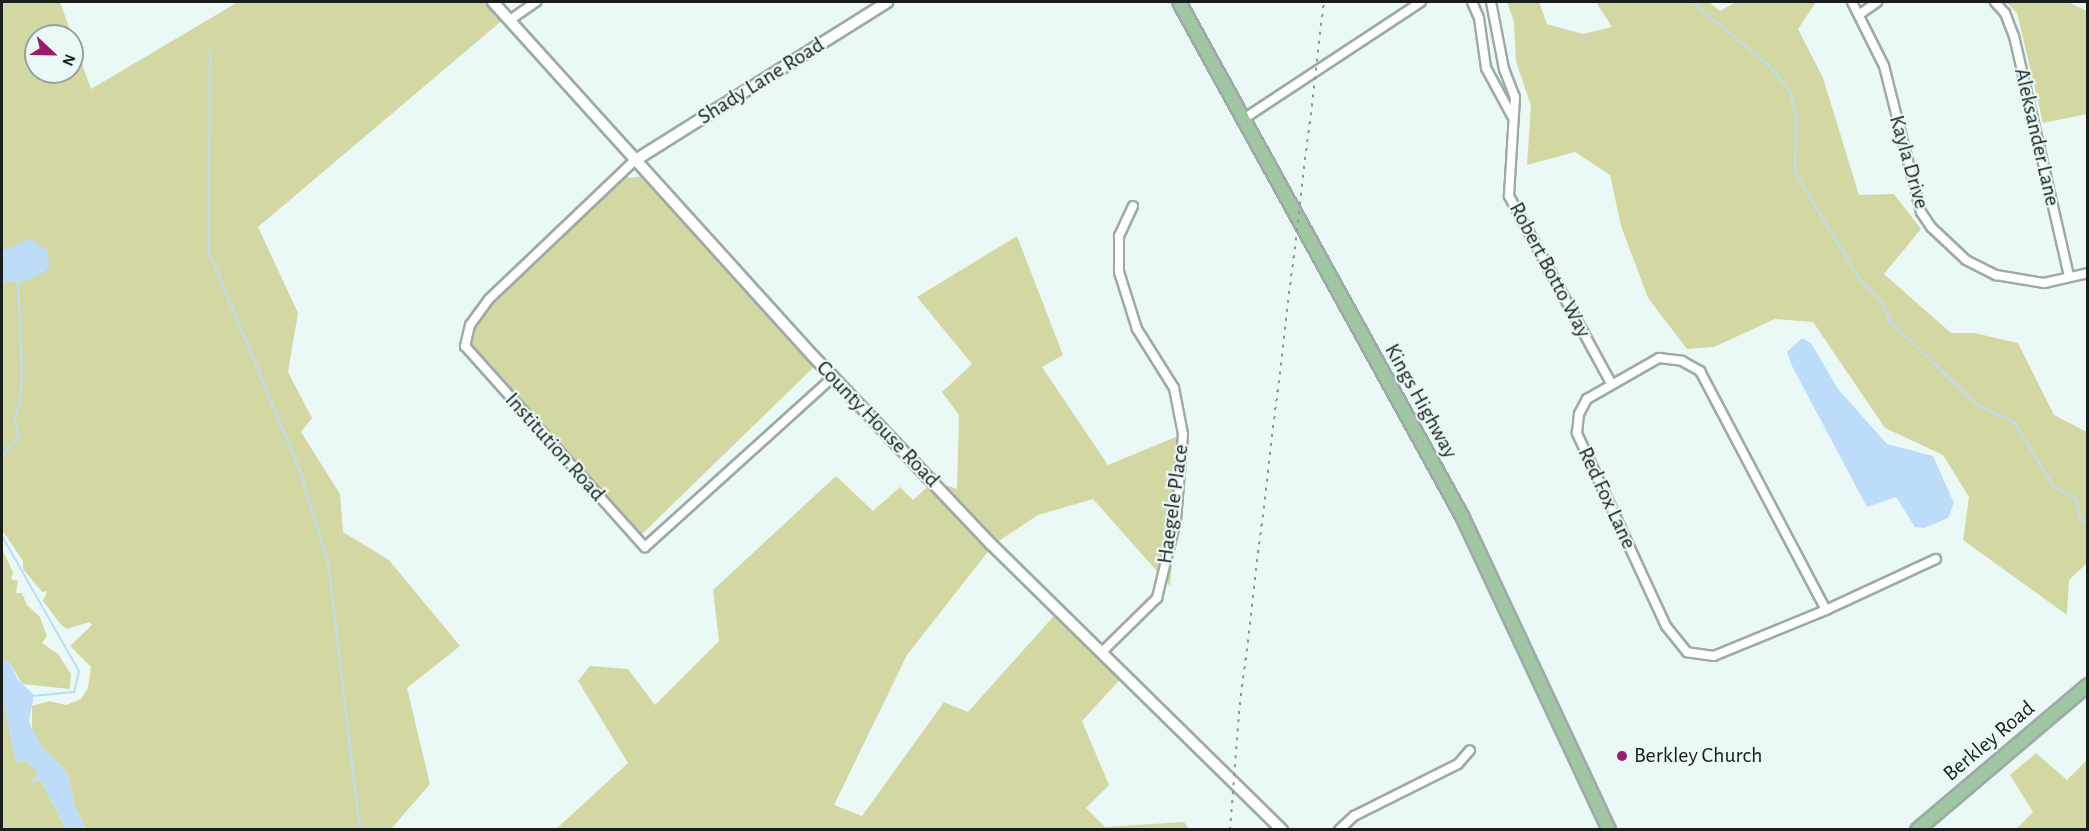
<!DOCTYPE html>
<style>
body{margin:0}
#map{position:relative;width:2089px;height:831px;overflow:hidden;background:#eaf9f5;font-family:"Alegreya Sans",sans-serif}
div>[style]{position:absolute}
.green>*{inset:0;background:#d3d8a3}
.water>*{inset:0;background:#bddcfa}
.stream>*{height:2px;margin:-1px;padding:0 1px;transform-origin:1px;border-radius:1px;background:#bddcfa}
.roads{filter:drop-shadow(2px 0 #9daba7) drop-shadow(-2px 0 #9daba7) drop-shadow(0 2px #9daba7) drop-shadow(0 -2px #9daba7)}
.street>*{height:8px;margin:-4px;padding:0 4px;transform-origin:4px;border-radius:4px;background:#fff}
.secondary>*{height:10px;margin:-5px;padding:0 5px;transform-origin:5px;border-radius:5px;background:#fff}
.primary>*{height:12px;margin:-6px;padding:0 6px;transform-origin:6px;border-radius:6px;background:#a0c6a3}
.rail>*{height:2px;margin-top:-1px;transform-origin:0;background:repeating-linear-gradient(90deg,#8c9693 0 3px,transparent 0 9px)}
.dots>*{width:16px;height:16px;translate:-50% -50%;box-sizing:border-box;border:3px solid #eaf9f5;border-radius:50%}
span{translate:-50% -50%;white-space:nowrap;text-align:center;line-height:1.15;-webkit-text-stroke:4.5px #eaf9f5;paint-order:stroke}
.street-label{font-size:22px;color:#191e1d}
.poi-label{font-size:22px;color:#191e1d}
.left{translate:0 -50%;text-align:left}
.frame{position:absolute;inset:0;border:3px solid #191e1d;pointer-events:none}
.north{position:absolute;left:24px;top:24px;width:60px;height:60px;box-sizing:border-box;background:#eaf9f5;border:2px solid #96a19f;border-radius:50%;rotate:112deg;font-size:16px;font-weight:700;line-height:24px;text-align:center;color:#191e1d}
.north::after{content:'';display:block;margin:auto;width:21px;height:27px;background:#9e196a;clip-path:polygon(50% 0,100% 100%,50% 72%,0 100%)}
</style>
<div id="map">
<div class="green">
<div style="clip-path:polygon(evenodd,2px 2px,60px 2px,91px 89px,238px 2px,490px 2px,505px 18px,258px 227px,298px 313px,288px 372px,312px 418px,301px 432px,340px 494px,343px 532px,389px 560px,460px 646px,407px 688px,430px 784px,391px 829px,86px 829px,75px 807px,67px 772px,42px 748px,32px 729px,32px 706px,49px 701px,66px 705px,81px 699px,88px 688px,91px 667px,70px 646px,92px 625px,90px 622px,67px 629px,61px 625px,43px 601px,47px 591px,42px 592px,23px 569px,23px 561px,2px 530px,2px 2px,36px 36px,72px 36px,72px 72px,36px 72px,36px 36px)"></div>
<div style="clip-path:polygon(1507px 2px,1539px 2px,1547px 24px,1583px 34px,1612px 27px,1596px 2px,1709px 2px,1720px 11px,1736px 2px,1816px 2px,1798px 29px,1823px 78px,1859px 195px,1894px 194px,1921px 229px,1884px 274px,1951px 333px,1974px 333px,2018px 343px,2054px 415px,2087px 432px,2087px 563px,2069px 580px,2067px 615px,1963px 540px,1969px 497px,1943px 455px,1885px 428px,1813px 322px,1775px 319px,1714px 347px,1687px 349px,1648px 298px,1621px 226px,1610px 175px,1575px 152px,1527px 165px,1531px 106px,1516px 61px,1514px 22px)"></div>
<div style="clip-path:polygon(2006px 2px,2068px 2px,2087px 11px,2087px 114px,2043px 123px,2017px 13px)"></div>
<div style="clip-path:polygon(626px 174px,629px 178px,646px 176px,819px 362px,641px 535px,468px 341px,494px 298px)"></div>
<div style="clip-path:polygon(1017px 236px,1063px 355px,1042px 367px,1108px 465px,1183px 434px,1170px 586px,1093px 499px,1038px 515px,994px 544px,907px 655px,834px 805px,862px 816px,944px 702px,968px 712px,1061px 608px,1125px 674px,1082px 721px,1109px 785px,1086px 808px,1105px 827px,1184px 822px,1189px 829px,555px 830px,628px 763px,578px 681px,590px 666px,628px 669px,655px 705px,719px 641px,713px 590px,836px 476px,873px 511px,900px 487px,913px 500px,934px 481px,957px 489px,959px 415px,942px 392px,972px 364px,917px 297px)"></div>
<div style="clip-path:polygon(2px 549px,13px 572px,11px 579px,18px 581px,16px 593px,22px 593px,27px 605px,40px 617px,47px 636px,42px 643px,58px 654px,71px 674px,70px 689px,22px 684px,11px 664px,2px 658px)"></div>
<div style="clip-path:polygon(2px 693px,16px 762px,27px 761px,38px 773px,31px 782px,41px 780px,66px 829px,2px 829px)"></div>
<div style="clip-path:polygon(2036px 753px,2067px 780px,2087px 760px,2087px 829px,2016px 829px,2033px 812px,2010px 775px)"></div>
</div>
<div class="water">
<div style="clip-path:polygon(30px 239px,48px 251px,49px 266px,45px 272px,26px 281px,2px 282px,2px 251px)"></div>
<div style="clip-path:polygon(1802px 338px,1811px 343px,1838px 389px,1887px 444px,1933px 456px,1954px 503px,1948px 518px,1924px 528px,1915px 527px,1896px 497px,1867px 507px,1792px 366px,1787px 352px)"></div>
<div style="clip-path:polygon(2px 658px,11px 664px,18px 680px,34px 695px,29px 721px,32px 729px,43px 748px,67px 772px,75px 807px,86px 829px,66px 829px,41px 780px,31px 782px,38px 773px,27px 761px,16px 762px,2px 693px)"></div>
</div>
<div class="stream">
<div style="left:1692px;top:2px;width:97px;rotate:39.6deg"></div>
<div style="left:1767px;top:64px;width:33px;rotate:49deg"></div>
<div style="left:1789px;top:89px;width:26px;rotate:74deg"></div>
<div style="left:1796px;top:114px;width:58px;rotate:91deg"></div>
<div style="left:1795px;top:172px;width:122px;rotate:59deg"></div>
<div style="left:1858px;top:277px;width:37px;rotate:47deg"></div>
<div style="left:1883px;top:304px;width:17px;rotate:69deg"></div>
<div style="left:1889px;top:320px;width:122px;rotate:44deg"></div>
<div style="left:1977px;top:405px;width:41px;rotate:24.7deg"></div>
<div style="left:2014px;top:422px;width:76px;rotate:58.4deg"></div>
<div style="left:2054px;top:487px;width:26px;rotate:29deg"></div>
<div style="left:2077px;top:500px;width:18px;rotate:81deg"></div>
<div style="left:2080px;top:518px;width:10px;rotate:37deg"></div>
<div style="left:210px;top:51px;width:201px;rotate:90.3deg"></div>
<div style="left:209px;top:252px;width:237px;rotate:67.4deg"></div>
<div style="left:300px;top:471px;width:95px;rotate:72.9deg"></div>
<div style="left:328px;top:562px;width:270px;rotate:83.2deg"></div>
<div style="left:2px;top:457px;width:26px;rotate:-50deg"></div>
<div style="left:19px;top:437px;width:18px;rotate:-106deg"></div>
<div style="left:14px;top:420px;width:19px;rotate:-72deg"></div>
<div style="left:20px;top:402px;width:32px;rotate:-86deg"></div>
<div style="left:22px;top:370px;width:89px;rotate:-92.6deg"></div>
<div style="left:2px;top:536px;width:155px;rotate:60.3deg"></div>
<div style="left:79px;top:671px;width:22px;rotate:103deg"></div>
<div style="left:74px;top:692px;width:42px;rotate:174.6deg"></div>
</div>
<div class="roads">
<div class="street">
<div style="left:1472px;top:2px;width:17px;rotate:66deg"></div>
<div style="left:1479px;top:18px;width:50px;rotate:82deg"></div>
<div style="left:1486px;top:68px;width:55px;rotate:61.6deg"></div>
<div style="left:1491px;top:2px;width:68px;rotate:79deg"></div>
<div style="left:1504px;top:69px;width:30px;rotate:69deg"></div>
<div style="left:1515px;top:97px;width:99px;rotate:93.5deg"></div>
<div style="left:1509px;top:196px;width:213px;rotate:61.4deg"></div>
<div style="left:1852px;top:2px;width:72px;rotate:63.4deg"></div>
<div style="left:1884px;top:66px;width:151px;rotate:75.8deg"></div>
<div style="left:1921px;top:212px;width:18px;rotate:56deg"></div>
<div style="left:1931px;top:227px;width:48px;rotate:43.3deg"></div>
<div style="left:1966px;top:260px;width:34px;rotate:27deg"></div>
<div style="left:1996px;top:275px;width:49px;rotate:9.5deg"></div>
<div style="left:2044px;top:283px;width:45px;rotate:-12.8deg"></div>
<div style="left:1995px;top:2px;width:15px;rotate:48deg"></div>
<div style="left:2005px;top:13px;width:25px;rotate:69deg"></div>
<div style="left:2014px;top:36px;width:247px;rotate:77.1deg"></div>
<div style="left:1860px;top:14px;width:21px;rotate:-35deg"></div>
<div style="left:510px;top:20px;width:32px;rotate:-35deg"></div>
<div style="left:1242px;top:120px;width:214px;rotate:-33.4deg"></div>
<div style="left:634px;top:161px;width:200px;rotate:136.4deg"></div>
<div style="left:489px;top:299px;width:32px;rotate:126deg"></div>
<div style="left:470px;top:325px;width:22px;rotate:103deg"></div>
<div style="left:465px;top:346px;width:270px;rotate:48.2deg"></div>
<div style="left:645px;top:547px;width:253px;rotate:-42.1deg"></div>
<div style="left:1659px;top:358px;width:23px;rotate:7deg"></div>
<div style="left:1682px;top:361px;width:21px;rotate:29deg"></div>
<div style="left:1700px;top:371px;width:270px;rotate:62.2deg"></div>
<div style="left:1826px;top:610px;width:121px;rotate:157.7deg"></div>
<div style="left:1714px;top:656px;width:27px;rotate:-172deg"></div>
<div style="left:1687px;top:652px;width:33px;rotate:-129deg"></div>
<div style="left:1666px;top:626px;width:213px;rotate:-114.8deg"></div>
<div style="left:1577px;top:433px;width:19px;rotate:-84deg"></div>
<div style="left:1579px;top:414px;width:17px;rotate:-62deg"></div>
<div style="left:1587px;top:399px;width:83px;rotate:-29.7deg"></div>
<div style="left:1826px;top:610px;width:121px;rotate:-24.9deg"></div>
<div style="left:1103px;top:651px;width:76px;rotate:-44.5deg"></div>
<div style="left:1157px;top:598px;width:80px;rotate:-76.3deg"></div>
<div style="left:1176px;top:520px;width:86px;rotate:-85.3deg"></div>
<div style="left:1183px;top:434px;width:47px;rotate:-101.1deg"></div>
<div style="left:1174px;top:388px;width:70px;rotate:-122.1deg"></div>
<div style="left:1137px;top:329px;width:60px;rotate:-107.5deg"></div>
<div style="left:1119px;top:272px;width:36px;rotate:-90deg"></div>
<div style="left:1119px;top:236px;width:33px;rotate:-65deg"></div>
<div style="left:1339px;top:830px;width:21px;rotate:-43deg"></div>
<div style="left:1354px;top:816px;width:116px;rotate:-26.6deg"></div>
<div style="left:1458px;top:764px;width:18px;rotate:-49deg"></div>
</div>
<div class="secondary">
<div style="left:493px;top:2px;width:477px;rotate:47.9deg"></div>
<div style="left:813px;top:356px;width:259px;rotate:46.6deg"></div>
<div style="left:991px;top:544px;width:408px;rotate:44.5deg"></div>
<div style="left:634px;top:161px;width:299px;rotate:-32.1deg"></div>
</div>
<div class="primary">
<div style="left:1179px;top:2px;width:587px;rotate:61.16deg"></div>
<div style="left:1462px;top:516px;width:347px;rotate:64.9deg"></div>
<div style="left:1917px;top:830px;width:224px;rotate:-40.3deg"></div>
</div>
</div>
<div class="rail">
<div style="left:1230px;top:830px;width:116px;rotate:-85.6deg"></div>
<div style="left:1239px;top:714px;width:717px;rotate:-83.19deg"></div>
</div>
<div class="dots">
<div style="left:1622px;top:756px;background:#9e196a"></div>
</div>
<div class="street-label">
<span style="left:761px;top:81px;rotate:-32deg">Shady Lane Road</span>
<span style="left:2037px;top:137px;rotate:77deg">Aleksander Lane</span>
<span style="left:1909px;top:162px;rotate:74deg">Kayla Drive</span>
<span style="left:1550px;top:270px;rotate:62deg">Robert Botto Way</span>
<span style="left:1421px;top:401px;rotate:61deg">Kings Highway</span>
<span style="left:878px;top:424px;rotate:46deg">County House Road</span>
<span style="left:555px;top:447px;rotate:48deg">Institution Road</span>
<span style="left:1607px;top:498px;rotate:65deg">Red Fox Lane</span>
<span style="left:1173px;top:504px;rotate:-82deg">Haegele Place</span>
<span style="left:1989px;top:741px;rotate:-40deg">Berkley Road</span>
</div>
<div class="poi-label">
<span class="left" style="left:1634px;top:756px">Berkley Church</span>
</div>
<div class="frame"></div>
<div class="north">N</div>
</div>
